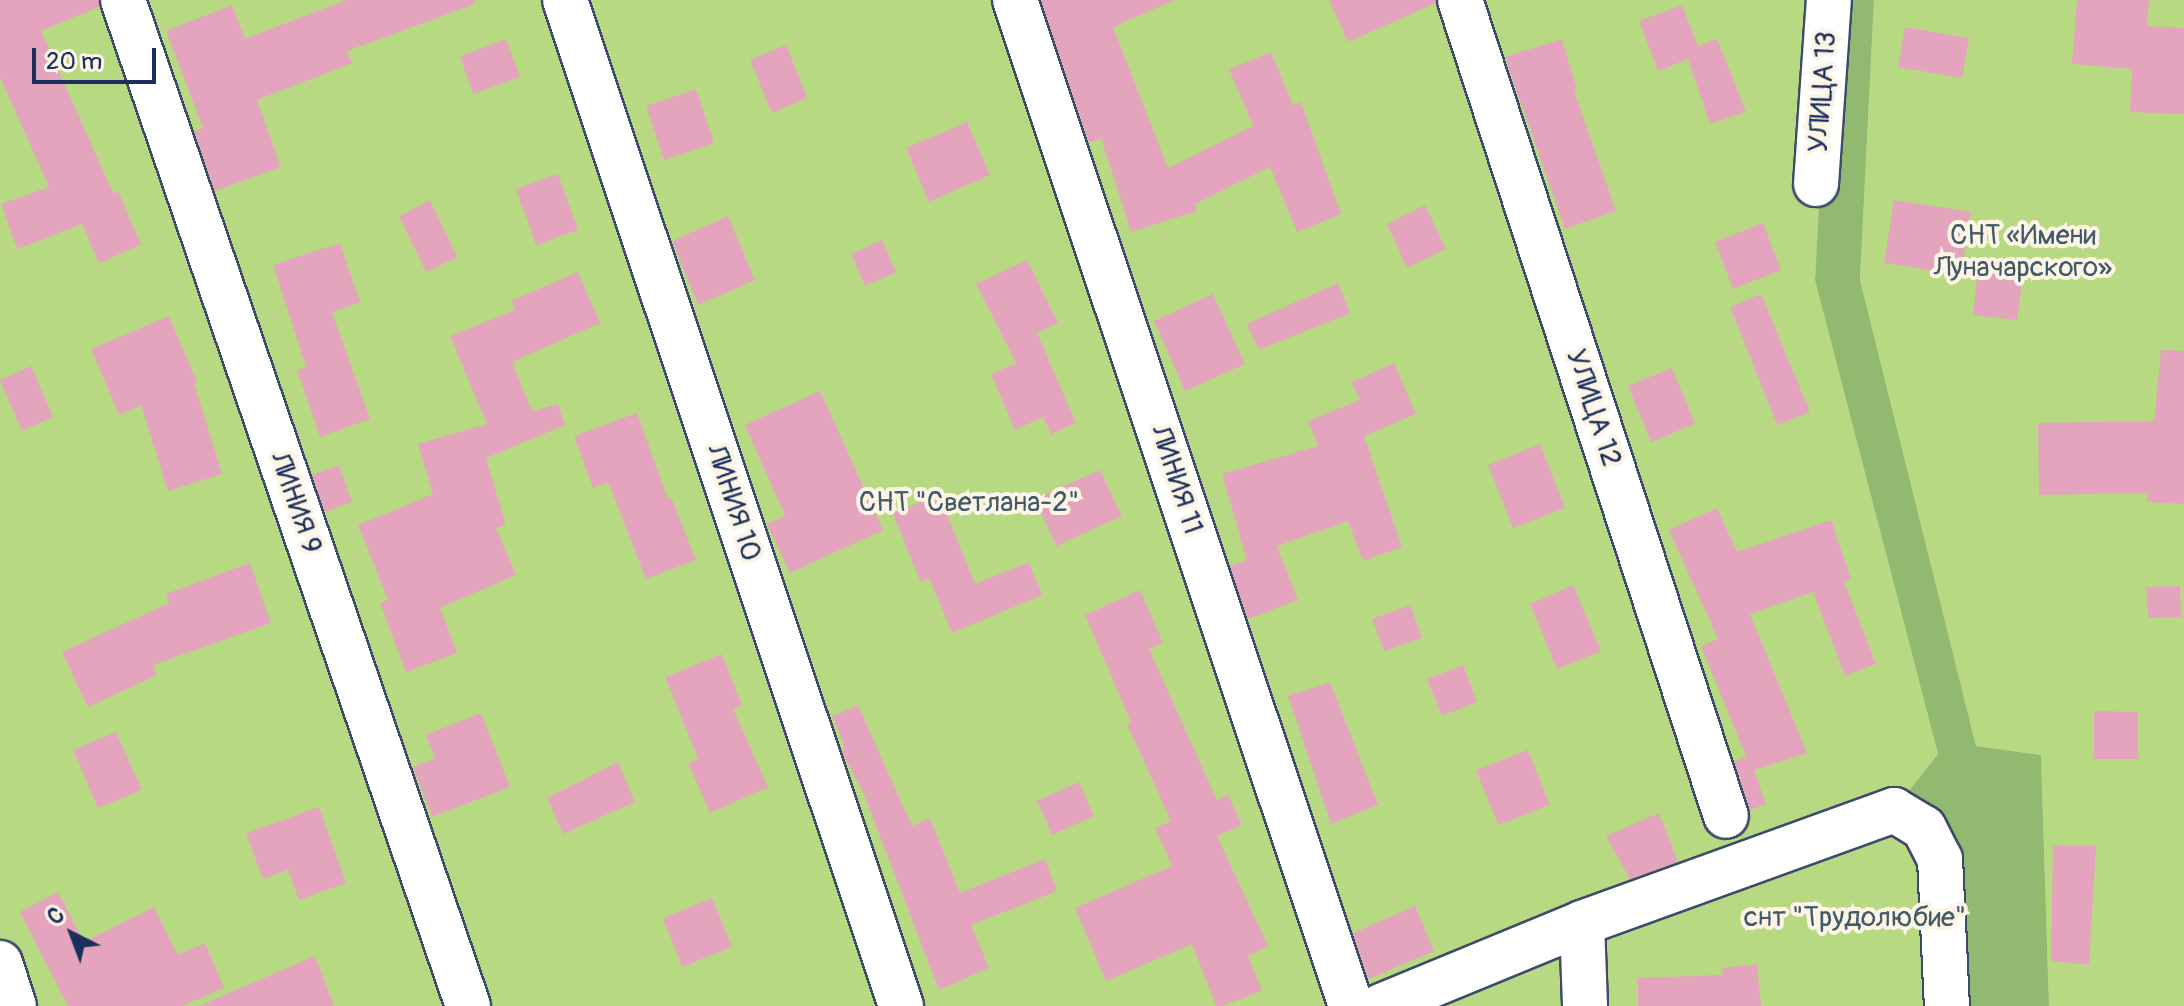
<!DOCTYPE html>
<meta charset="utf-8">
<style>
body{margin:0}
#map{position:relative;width:2184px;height:1006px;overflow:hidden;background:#f1e2c4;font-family:Pangolin,sans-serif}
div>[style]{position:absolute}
.green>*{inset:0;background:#b7d981}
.forest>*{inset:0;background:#91b96f}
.building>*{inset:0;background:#e5a4be}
.roads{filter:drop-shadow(2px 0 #3b4a6d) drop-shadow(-2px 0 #3b4a6d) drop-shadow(0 2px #3b4a6d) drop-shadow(0 -2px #3b4a6d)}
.street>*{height:44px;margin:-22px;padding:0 22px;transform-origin:22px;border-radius:22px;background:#fff}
span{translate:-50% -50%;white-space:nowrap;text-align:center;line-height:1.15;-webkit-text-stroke:8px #fcf5e5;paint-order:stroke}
.street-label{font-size:28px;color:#1b2f5e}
.park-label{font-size:28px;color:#425a67}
.north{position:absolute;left:32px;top:894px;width:80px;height:80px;-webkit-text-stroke:6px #fcf5e5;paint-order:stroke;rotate:318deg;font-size:22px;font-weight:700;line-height:32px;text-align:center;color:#1b2f5e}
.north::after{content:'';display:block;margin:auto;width:28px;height:36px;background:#1b2f5e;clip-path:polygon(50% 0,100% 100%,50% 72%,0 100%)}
.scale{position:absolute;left:32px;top:48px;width:124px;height:36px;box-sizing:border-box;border:4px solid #1b2f5e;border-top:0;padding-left:10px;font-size:24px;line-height:28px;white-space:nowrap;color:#1b2f5e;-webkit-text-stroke:6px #fcf5e5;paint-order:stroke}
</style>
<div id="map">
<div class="green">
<div style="clip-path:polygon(0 0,1830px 0,1815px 280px,1938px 754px,1894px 810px,1940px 859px,1947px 1006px,0 1006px)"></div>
<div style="clip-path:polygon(1874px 0,2184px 0,2184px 1006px,2049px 1006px,2041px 755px,1976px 746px,1860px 280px)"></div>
</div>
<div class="forest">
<div style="clip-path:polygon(1830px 0,1874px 0,1860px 280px,1976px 746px,2041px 755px,2049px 1006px,1947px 1006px,1940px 859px,1894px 810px,1938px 754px,1815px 280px)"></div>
</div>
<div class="building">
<div style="clip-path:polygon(0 0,99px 0,99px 7px,41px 31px,113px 193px,118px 191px,141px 245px,99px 263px,82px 224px,17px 249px,1px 204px,49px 187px,0 77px)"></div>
<div style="clip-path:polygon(346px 0,474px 0,475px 4px,347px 51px,352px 63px,257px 100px,281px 167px,215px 191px,194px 131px,203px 128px,166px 31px,232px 5px,245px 39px)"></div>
<div style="clip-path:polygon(1041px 0,1175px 0,1113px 27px,1168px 168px,1253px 126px,1229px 69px,1271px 52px,1293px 105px,1301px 102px,1341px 214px,1297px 232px,1270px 167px,1195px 204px,1197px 211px,1131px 232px,1101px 138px,1089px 143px)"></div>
<div style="clip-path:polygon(1329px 0,1436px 0,1436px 3px,1348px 42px)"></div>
<div style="clip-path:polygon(2077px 0,2149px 0,2147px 26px,2184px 28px,2184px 114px,2130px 112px,2132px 69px,2072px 64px)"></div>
<div style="clip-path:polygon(1682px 5px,1698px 46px,1717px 39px,1746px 112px,1710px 124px,1688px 59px,1658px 71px,1639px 21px)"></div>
<div style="clip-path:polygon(1905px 27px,1969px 38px,1962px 78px,1898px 67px)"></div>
<div style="clip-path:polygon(506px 39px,520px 77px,473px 94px,460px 56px)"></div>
<div style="clip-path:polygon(1562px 39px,1577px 90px,1574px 91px,1616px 211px,1565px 229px,1505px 57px)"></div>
<div style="clip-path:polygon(786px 45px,807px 98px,772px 113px,750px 60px)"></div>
<div style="clip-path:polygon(696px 89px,714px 143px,664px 160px,646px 106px)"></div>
<div style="clip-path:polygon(967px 122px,990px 175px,929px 202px,906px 148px)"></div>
<div style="clip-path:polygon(558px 174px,578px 230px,536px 245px,516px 189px)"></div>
<div style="clip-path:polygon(430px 200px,457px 257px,426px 272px,399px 216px)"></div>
<div style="clip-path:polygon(1894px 200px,1971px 212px,1961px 275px,1884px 263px)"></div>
<div style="clip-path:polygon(1425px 205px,1446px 249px,1407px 268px,1387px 224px)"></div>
<div style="clip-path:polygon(728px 216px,755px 280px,698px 305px,672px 241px)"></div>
<div style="clip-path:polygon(1763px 223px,1781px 270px,1733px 289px,1715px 242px)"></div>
<div style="clip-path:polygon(882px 240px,896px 272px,865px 286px,851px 254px)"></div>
<div style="clip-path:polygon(340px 243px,360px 302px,332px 312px,370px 419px,320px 437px,297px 370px,306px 367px,273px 265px)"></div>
<div style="clip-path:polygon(1027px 260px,1058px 323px,1037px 333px,1076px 423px,1051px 434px,1043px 417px,1015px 430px,991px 374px,1016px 363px,976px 284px)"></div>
<div style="clip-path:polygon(1979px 260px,2024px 264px,2017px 320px,1973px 315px)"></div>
<div style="clip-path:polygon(578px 272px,600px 323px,512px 362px,532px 411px,558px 404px,565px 425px,486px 458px,506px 525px,496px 528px,516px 575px,440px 608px,457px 653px,406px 672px,380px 603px,388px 600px,358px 525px,433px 494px,418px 444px,487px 424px,450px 336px,515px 310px,511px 301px)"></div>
<div style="clip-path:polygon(1338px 283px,1350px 313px,1259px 350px,1247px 324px)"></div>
<div style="clip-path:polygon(1213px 294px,1245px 364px,1185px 391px,1154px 321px)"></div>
<div style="clip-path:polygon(1761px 294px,1810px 412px,1777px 425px,1730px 307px)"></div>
<div style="clip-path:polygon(169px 316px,197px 382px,194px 383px,222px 474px,168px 491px,141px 405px,119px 415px,91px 349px)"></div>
<div style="clip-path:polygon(2161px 350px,2184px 351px,2184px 504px,2147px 502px,2147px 493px,2039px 495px,2038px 423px,2154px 421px)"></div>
<div style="clip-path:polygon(1394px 363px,1416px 414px,1364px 436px,1402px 547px,1363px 561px,1348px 521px,1277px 546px,1298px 600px,1248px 619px,1230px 566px,1247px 560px,1222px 474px,1318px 446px,1308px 421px,1360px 400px,1352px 382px)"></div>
<div style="clip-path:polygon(31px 366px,53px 417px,22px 431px,0 380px)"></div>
<div style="clip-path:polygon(1672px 368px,1695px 424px,1651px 442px,1628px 386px)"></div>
<div style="clip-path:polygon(820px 391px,883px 530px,790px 573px,767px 524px,785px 516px,745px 425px)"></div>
<div style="clip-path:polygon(637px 413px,668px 499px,671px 497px,696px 560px,646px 579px,608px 482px,593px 488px,574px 436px)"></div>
<div style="clip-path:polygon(1540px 444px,1565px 508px,1513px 528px,1488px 465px)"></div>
<div style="clip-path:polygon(339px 465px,352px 502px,325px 512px,312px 475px)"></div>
<div style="clip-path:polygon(1100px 470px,1122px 516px,1056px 546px,1035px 499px)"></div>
<div style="clip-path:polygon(939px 495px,975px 584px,1029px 562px,1042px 595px,952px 633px,929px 578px,920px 581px,893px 513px)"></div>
<div style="clip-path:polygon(1717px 508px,1737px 552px,1831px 520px,1851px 579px,1844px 582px,1876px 664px,1845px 676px,1813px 592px,1750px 614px,1807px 753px,1754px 770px,1766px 804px,1750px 810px,1734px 761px,1746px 756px,1701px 646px,1718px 639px,1669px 530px)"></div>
<div style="clip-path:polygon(250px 563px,271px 623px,153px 665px,157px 675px,88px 707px,62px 652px,169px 603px,166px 594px)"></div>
<div style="clip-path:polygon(1573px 585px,1601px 651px,1557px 669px,1530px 604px)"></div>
<div style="clip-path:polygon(2180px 586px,2181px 617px,2148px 618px,2146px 587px)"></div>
<div style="clip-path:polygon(1140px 590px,1163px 643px,1149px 649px,1217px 800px,1228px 795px,1242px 825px,1217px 836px,1268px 946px,1248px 956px,1262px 991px,1222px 1006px,1216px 1006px,1192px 944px,1106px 981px,1075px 908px,1172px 866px,1155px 828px,1171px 821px,1127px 724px,1131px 722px,1085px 615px)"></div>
<div style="clip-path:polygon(1410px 605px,1422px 638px,1384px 651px,1372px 619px)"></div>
<div style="clip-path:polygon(722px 654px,742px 705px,733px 709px,768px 787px,710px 813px,688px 763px,698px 759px,665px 677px)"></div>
<div style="clip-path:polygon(1463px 665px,1477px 702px,1442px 716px,1427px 679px)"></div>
<div style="clip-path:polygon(1330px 682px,1378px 805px,1331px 824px,1288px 696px)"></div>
<div style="clip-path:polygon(858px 705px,912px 826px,930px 818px,960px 893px,1045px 859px,1057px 891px,971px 925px,989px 968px,939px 990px,863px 792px,842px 752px,844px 745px,832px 716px)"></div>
<div style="clip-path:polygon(2094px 711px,2138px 712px,2138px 759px,2094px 759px)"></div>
<div style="clip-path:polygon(481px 713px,510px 787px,432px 817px,413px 767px,435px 759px,426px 735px)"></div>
<div style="clip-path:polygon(116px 732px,142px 790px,98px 808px,73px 750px)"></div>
<div style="clip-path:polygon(1528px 750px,1550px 805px,1498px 825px,1476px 770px)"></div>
<div style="clip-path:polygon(618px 762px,635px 802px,563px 834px,547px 798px)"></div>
<div style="clip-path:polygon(1079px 782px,1094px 816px,1052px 835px,1037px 801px)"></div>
<div style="clip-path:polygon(319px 807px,346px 883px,299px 900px,288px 870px,263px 879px,246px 833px)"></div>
<div style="clip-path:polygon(1659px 813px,1678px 862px,1630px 879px,1606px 836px)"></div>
<div style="clip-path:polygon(2053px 845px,2096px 846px,2089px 965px,2051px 961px)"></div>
<div style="clip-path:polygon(58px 892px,84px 942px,154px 907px,178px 955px,205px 943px,224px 988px,182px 1006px,68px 1006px,20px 912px)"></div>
<div style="clip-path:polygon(712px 898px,732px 947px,682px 967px,663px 918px)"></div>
<div style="clip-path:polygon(1415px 906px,1434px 951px,1368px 979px,1353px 933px)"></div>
<div style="clip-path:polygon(315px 956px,334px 1006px,199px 1006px)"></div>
<div style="clip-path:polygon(1757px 964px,1761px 1006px,1638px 1006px,1638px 978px,1722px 975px,1722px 968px)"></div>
</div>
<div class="roads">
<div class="street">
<div style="left:123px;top:0;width:1064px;rotate:71.07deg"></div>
<div style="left:565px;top:0;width:1061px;rotate:71.53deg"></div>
<div style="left:1015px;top:0;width:1061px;rotate:71.53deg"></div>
<div style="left:1460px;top:0;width:858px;rotate:71.95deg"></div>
<div style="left:1816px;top:184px;width:184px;rotate:-86deg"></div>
<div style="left:1582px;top:923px;width:83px;rotate:87.9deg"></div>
<div style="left:0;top:963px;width:45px;rotate:72deg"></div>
<div style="left:1381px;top:1006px;width:217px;rotate:-22.4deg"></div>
<div style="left:1582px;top:923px;width:332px;rotate:-19.9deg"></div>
<div style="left:1894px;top:810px;width:35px;rotate:31deg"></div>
<div style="left:1924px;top:828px;width:35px;rotate:63deg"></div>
<div style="left:1940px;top:859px;width:147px;rotate:87.3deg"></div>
</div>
</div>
<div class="street-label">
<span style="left:1823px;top:92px;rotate:-86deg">УЛИЦА 13</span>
<span style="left:1593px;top:408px;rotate:72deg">УЛИЦА 12</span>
<span style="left:1176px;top:480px;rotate:72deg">ЛИНИЯ 11</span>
<span style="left:295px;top:503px;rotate:71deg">ЛИНИЯ 9</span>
<span style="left:733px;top:503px;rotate:72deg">ЛИНИЯ 10</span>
</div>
<div class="park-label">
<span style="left:2023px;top:252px">СНТ «Имени<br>Луначарского»</span>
<span style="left:969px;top:503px">СНТ "Светлана-2"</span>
<span style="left:1855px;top:918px">снт "Трудолюбие"</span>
</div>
<div class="north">С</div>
<div class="scale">20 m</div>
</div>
